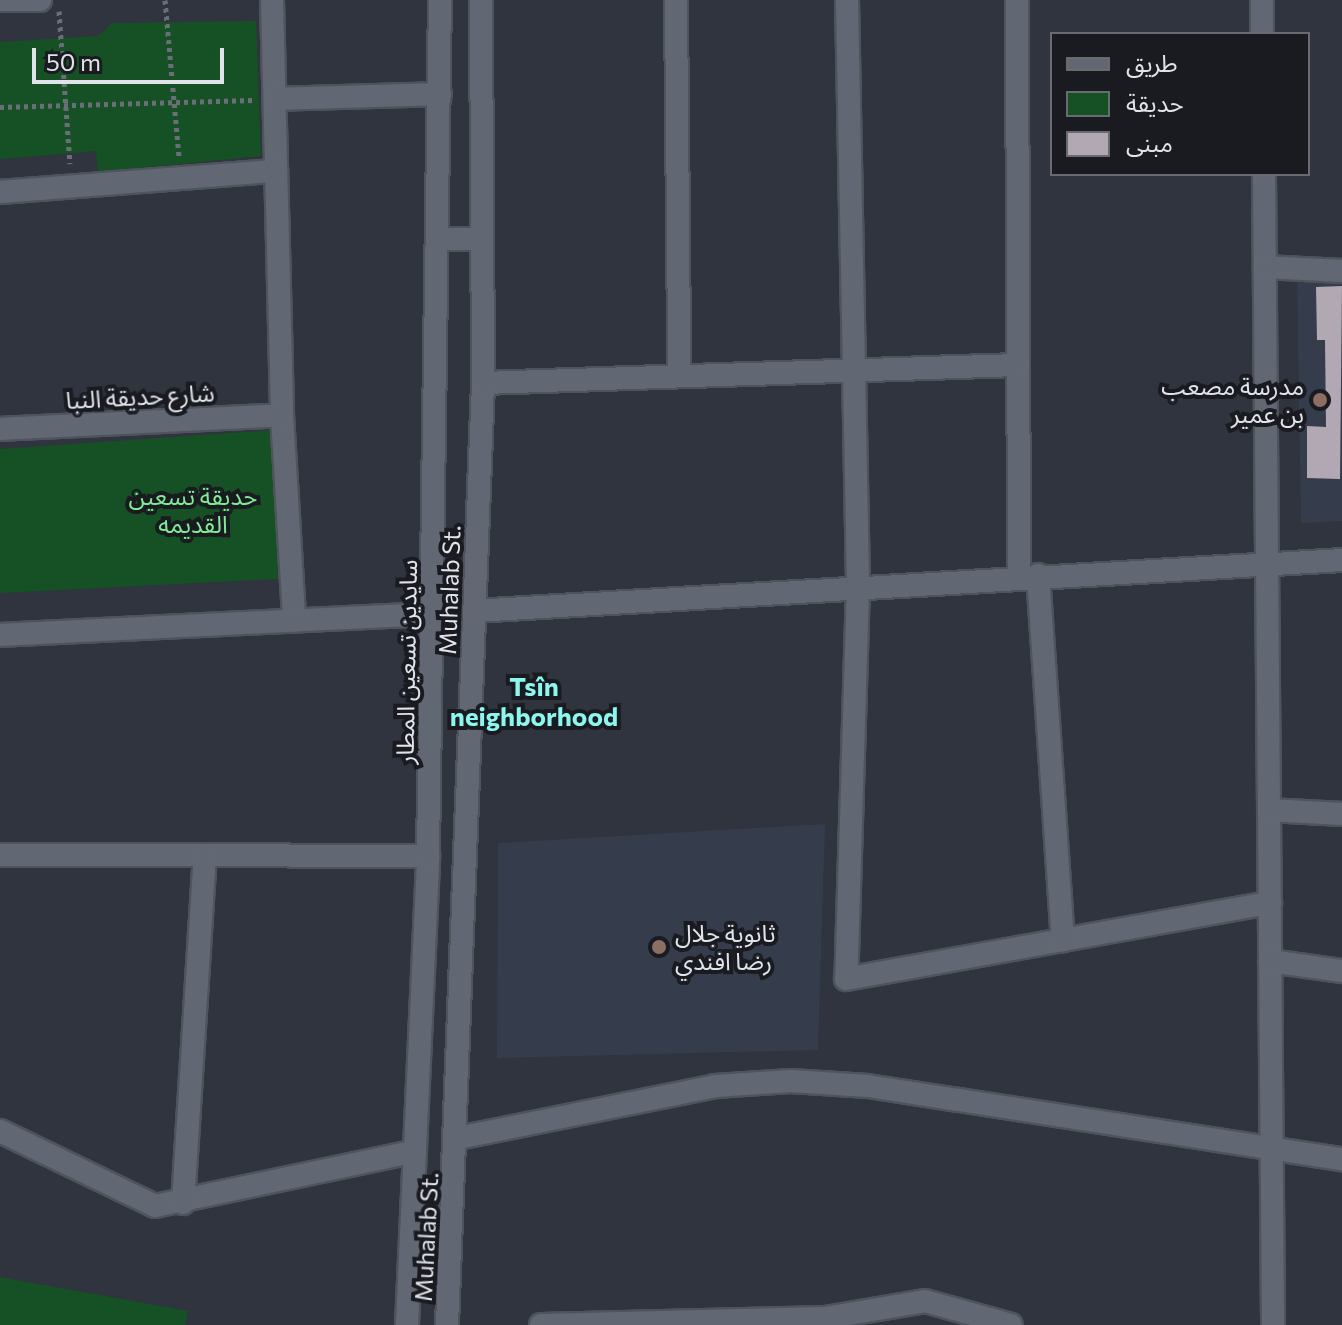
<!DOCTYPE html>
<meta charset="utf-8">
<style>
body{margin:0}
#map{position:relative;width:1342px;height:1325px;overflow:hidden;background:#2f343e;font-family:Commissioner,"Noto Sans Arabic",sans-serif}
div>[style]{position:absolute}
.built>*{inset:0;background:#353c4c}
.green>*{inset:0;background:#165025}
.building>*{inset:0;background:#b2a8b3}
.path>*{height:5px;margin-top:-2.5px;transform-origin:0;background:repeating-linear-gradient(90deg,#6a6e77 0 4px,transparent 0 8px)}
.roads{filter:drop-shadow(2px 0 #4f535c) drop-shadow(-2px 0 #4f535c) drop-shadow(0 2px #4f535c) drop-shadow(0 -2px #4f535c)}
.minor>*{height:22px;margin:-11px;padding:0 11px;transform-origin:11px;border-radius:11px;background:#626873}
.tertiary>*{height:22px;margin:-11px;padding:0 11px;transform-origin:11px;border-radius:11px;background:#626873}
.dots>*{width:22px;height:22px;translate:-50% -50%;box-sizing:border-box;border:4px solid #191b20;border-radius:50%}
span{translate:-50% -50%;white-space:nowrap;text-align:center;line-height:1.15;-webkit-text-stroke:8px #191b20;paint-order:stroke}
.poi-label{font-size:24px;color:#e0e3ea}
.right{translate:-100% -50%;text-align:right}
.left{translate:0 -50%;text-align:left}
.street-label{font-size:24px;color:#e0e3ea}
.park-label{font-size:24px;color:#80eb95}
.neighbourhood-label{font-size:26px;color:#8cf6ef;font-weight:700}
.legend{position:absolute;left:1050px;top:32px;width:260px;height:144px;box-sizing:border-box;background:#191b20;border:2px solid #696b71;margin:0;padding:10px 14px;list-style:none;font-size:24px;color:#e0e3ea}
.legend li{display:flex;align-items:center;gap:16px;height:40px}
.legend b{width:40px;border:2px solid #696b71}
.scale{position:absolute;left:32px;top:48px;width:192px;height:36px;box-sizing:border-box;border:4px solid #e0e3ea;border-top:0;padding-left:10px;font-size:24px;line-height:28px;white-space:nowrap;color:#e0e3ea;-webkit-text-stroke:6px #191b20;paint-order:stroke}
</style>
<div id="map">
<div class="built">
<div style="clip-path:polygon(1297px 277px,1342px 279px,1342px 521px,1301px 523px)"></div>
<div style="clip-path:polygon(825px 824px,818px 1050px,497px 1058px,498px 843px)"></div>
</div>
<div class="green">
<div style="clip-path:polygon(256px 21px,261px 156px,98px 172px,96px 151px,0 159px,0 42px,98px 36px,112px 23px)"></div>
<div style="clip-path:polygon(274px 430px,278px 579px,0 593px,0 449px)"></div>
<div style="clip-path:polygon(0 1277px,188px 1311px,185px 1325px,0 1325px)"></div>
</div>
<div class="building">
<div style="clip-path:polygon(1342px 286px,1340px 479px,1307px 478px,1307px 426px,1326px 427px,1325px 340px,1317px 340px,1316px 287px)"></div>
</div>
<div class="path">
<div style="left:165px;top:0;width:159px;rotate:84.9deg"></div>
<div style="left:59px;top:11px;width:153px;rotate:85.9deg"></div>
<div style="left:0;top:107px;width:254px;rotate:-1.6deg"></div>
</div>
<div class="roads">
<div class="minor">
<div style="left:0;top:0;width:40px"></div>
<div style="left:272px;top:0;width:415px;rotate:88.6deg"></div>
<div style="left:282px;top:415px;width:204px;rotate:86.6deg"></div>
<div style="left:676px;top:0;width:376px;rotate:89.5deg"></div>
<div style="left:847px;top:0;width:586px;rotate:88.92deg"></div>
<div style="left:858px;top:586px;width:393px;rotate:91.7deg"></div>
<div style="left:846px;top:979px;width:431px;rotate:-10.2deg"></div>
<div style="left:1017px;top:0;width:576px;rotate:89.8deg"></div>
<div style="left:1262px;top:0;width:34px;rotate:90deg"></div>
<div style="left:275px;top:99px;width:165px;rotate:-1.7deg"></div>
<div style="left:1264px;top:174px;width:1151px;rotate:89.55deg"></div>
<div style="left:0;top:192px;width:277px;rotate:-4.4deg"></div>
<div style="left:1265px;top:267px;width:77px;rotate:3deg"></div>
<div style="left:483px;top:383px;width:535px;rotate:-1.93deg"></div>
<div style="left:0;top:429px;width:282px;rotate:-2.8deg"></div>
<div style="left:1038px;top:575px;width:366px;rotate:86.1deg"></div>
<div style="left:474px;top:611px;width:869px;rotate:-3.36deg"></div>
<div style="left:0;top:635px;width:434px;rotate:-2.8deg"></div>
<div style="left:1269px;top:810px;width:73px;rotate:3.1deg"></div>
<div style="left:0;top:855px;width:428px;rotate:0.1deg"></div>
<div style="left:1270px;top:961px;width:73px;rotate:7.9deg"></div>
<div style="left:0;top:1131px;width:172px;rotate:25.8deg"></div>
<div style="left:155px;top:1206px;width:266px;rotate:-11.9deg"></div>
<div style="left:458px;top:1138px;width:262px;rotate:-11.4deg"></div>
<div style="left:715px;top:1086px;width:76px;rotate:-3.8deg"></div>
<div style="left:791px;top:1081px;width:77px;rotate:3.7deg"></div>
<div style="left:868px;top:1086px;width:480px;rotate:8.8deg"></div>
<div style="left:183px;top:1203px;width:347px;rotate:-86.4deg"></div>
<div style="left:541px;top:1325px;width:284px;rotate:-1.4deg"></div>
<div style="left:825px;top:1318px;width:101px;rotate:-9.6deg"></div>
<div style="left:925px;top:1301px;width:89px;rotate:15.6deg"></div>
</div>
<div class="tertiary">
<div style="left:438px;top:239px;width:44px"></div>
<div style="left:407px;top:1325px;width:469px;rotate:-87.4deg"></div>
<div style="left:428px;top:856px;width:856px;rotate:-89.2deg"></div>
<div style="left:447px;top:1325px;width:943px;rotate:-87.81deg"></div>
<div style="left:483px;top:383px;width:383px;rotate:-90.3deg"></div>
</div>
</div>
<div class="dots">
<div style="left:1320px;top:400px;background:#8d6e63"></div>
<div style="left:659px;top:947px;background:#8d6e63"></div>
</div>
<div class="poi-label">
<span class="right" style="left:1304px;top:400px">مدرسة مصعب<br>بن عمير</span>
<span class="left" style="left:675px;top:947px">ثانوية جلال<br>رضا افندي</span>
</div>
<div class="street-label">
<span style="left:140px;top:396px;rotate:-3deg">شارع حديقة النبا</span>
<span style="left:449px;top:590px;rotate:-88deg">Muhalab St.</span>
<span style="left:406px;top:662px;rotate:-89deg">سايدين تسعين المطار</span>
<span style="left:426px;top:1237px;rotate:-87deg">Muhalab St.</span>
</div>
<div class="park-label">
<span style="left:193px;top:510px">حديقة تسعين<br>القديمه</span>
</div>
<div class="neighbourhood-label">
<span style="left:534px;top:701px">Tsîn<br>neighborhood</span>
</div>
<ul class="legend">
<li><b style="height:10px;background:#626873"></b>طريق</li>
<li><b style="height:22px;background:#165025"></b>حديقة</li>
<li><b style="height:22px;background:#b2a8b3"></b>مبنى</li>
</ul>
<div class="scale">50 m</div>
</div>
